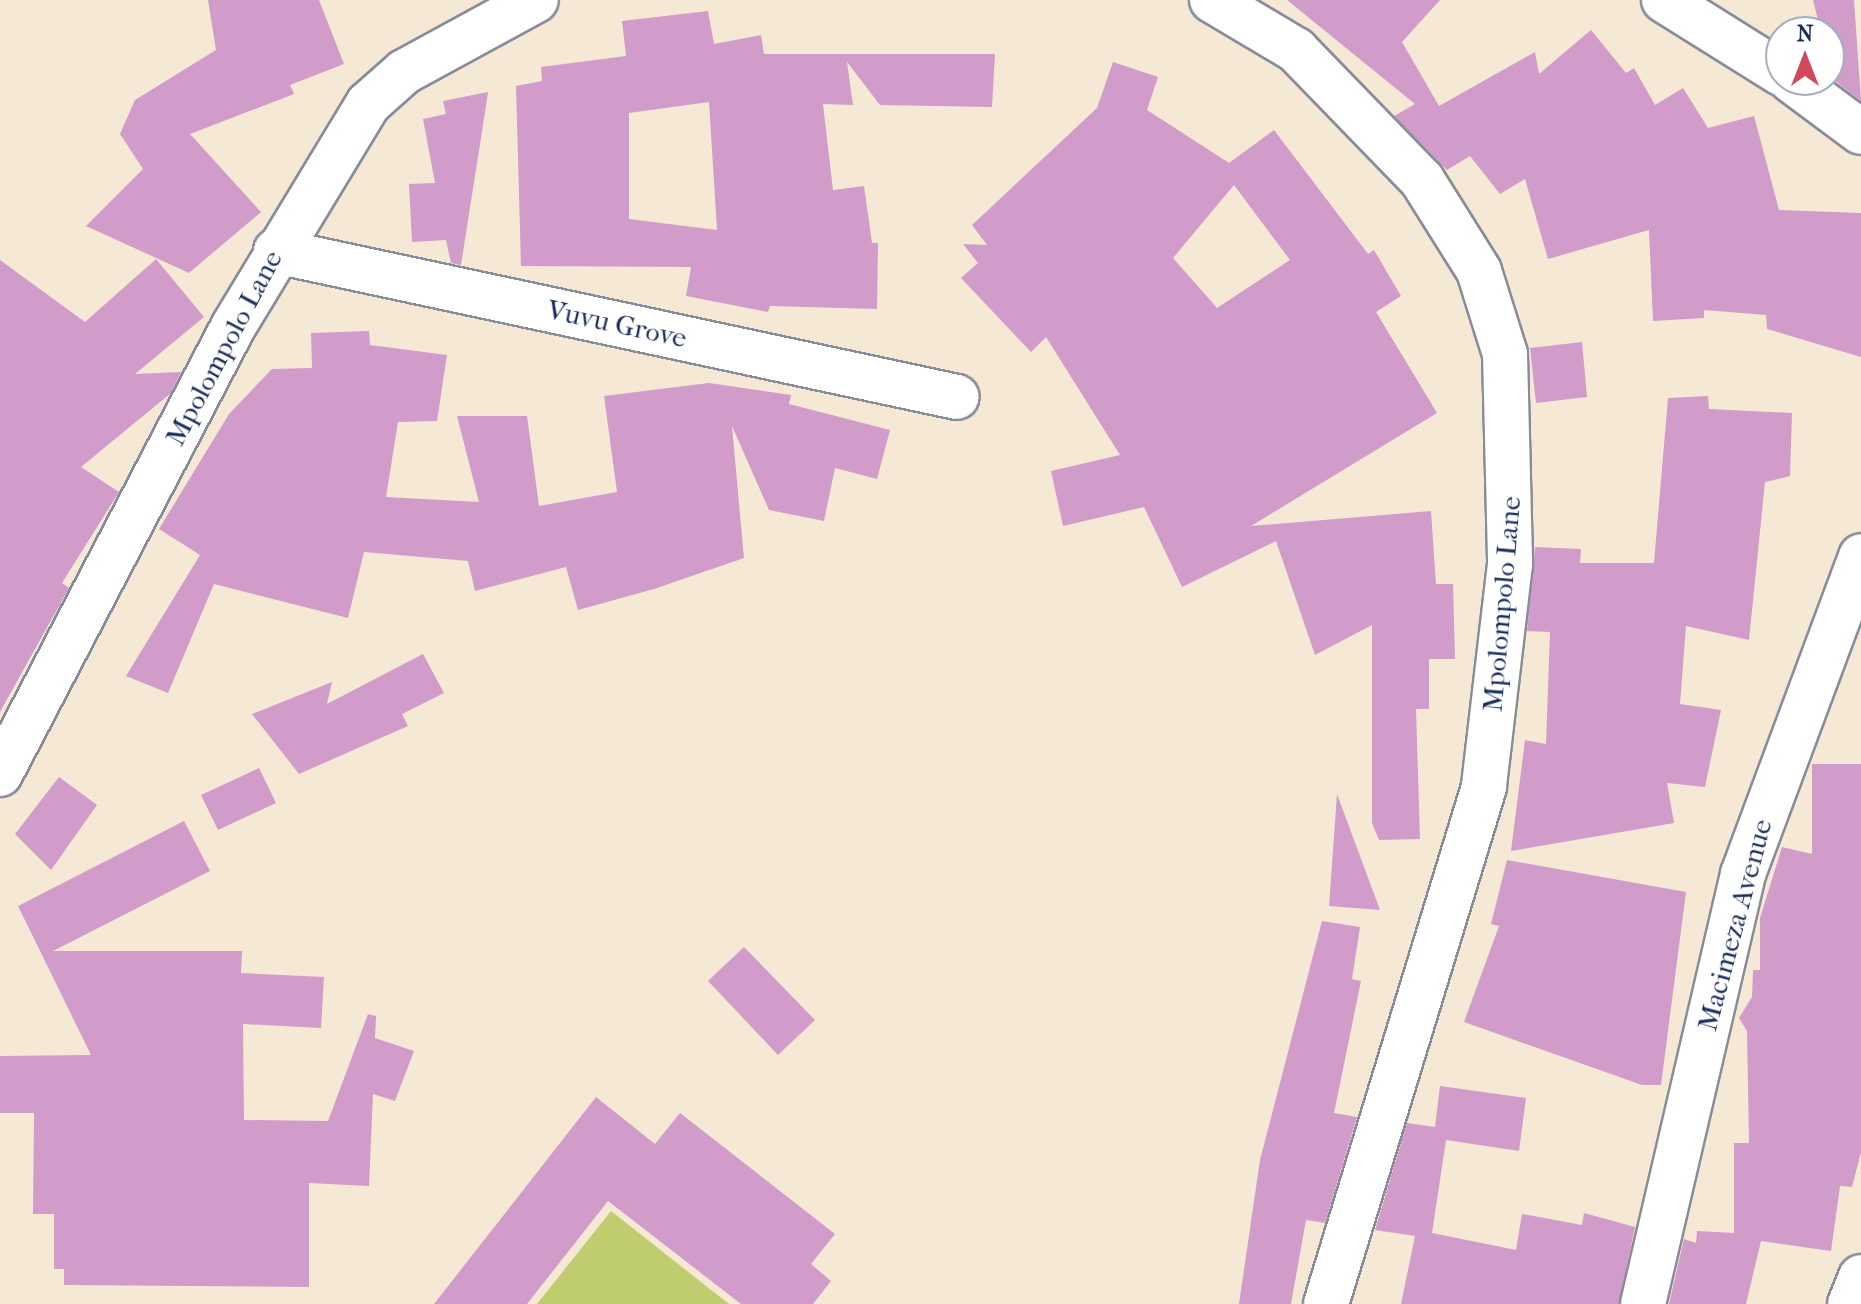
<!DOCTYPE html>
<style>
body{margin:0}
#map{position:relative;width:1861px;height:1304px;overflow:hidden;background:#f5e9d5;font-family:"IM FELL French Canon",serif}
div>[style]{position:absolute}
.green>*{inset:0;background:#bfcd6f}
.building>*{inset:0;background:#d19bca}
.roads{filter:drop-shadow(2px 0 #888c9a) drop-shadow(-2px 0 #888c9a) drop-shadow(0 2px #888c9a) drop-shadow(0 -2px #888c9a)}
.minor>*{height:44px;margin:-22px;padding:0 22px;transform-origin:22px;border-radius:22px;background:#fff}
span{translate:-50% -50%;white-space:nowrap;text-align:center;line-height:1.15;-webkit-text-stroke:8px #fff;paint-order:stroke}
.street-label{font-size:28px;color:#1b2f5e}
.north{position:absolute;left:1765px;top:16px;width:80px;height:80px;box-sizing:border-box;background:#fff;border:2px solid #a4acbf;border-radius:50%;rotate:0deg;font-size:22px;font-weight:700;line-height:32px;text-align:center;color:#1b2f5e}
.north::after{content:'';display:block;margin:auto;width:28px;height:36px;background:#d1495b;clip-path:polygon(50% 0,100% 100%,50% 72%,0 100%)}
</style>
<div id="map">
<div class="green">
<div style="clip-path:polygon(611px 1211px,729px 1304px,537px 1304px)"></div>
</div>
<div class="building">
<div style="clip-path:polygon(208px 0,319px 0,344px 64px,290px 85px,294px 94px,190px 134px,261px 212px,189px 273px,86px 226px,143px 169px,120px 134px,135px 100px,216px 50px)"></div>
<div style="clip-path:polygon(1287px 0,1440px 0,1402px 42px,1439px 106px,1535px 52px,1539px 74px,1591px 30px,1626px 73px,1634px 68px,1655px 105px,1683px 88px,1708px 128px,1754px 116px,1779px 210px,1861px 213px,1861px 357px,1767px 329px,1766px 315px,1704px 310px,1704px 318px,1653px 321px,1649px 230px,1548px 259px,1525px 179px,1500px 194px,1470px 156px,1447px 170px,1394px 116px,1415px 104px)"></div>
<div style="clip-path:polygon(1813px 0,1854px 0,1861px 101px,1835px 81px,1829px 32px,1821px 32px)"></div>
<div style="clip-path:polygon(evenodd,708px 11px,714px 44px,761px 35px,764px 54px,995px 54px,992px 107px,880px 105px,847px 62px,853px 105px,823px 104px,833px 190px,864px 186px,872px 243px,878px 243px,877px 309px,770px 306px,768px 312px,686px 296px,691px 267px,521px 266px,516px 86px,542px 81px,541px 67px,626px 56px,622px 21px,708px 11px,709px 102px,717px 230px,629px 219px,629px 113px,709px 102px)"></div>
<div style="clip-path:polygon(evenodd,1113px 62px,1158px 77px,1147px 110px,1229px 163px,1274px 130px,1368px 254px,1374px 250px,1401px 296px,1376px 312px,1437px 413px,1251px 526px,1431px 511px,1436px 584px,1453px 584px,1455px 659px,1429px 659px,1429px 709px,1416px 709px,1420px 839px,1379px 840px,1372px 823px,1372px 625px,1315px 655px,1276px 541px,1182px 587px,1144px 507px,1063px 526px,1051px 471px,1120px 455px,1046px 337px,1031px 352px,961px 278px,978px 263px,963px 244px,987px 245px,972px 225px,1097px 108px,1113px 62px,1234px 185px,1290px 260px,1217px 308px,1173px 258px,1234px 185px)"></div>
<div style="clip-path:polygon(488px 92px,486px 106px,461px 265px,451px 263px,446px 240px,412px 242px,409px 184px,435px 183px,423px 119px,446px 114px,443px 101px)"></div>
<div style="clip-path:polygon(156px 259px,204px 317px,135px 374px,181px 372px,171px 393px,81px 467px,119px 492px,62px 583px,69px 588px,0 712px,0 260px,85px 322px)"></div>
<div style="clip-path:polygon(369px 331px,370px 345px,447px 355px,437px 421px,398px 422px,386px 497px,479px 502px,457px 416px,527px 416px,539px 506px,617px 492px,604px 396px,709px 383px,791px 395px,789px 404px,890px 430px,877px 479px,835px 468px,824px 521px,769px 510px,732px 426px,744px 558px,654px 589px,578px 610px,566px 567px,475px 591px,468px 561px,364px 552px,348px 618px,214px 584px,168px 693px,126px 676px,200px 555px,159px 529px,229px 414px,272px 369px,312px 368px,311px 333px)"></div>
<div style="clip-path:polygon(1582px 342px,1587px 397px,1536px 403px,1530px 348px)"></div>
<div style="clip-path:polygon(1708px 396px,1709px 409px,1792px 413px,1790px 476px,1765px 482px,1749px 640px,1686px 626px,1680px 704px,1721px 710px,1705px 787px,1667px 783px,1674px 823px,1511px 851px,1525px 740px,1546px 744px,1550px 632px,1527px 631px,1535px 547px,1581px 549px,1580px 563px,1654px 563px,1668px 398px)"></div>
<div style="clip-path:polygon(423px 654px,444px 693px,402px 714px,408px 726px,299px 774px,252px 714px,332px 682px,327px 704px)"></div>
<div style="clip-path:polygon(1812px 764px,1861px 764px,1861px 1152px,1852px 1187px,1840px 1186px,1831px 1251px,1761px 1241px,1746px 1304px,1669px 1304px,1684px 1239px,1696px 1243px,1697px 1231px,1734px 1233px,1734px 1143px,1749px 1143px,1747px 1031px,1739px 1018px,1752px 997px,1753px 970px,1760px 970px,1760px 918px,1782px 847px,1812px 854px)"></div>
<div style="clip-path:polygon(259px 768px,276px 803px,218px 830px,201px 795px)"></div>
<div style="clip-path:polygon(59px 777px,97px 805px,51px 870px,15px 834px)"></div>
<div style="clip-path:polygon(1337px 794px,1380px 910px,1329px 906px)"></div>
<div style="clip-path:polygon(184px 821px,210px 871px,53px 951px,242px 951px,241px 973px,324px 977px,321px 1028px,243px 1024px,244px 1120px,328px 1121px,368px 1014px,376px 1016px,375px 1038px,414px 1051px,395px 1101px,373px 1094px,369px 1186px,309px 1183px,309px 1287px,64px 1285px,64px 1269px,54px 1269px,54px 1214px,33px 1214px,34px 1113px,0 1113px,0 1056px,91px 1055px,18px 906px)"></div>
<div style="clip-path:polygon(1507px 860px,1686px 892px,1661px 1085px,1642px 1085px,1464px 1022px,1499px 926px,1491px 924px)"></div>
<div style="clip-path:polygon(1322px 921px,1360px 927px,1352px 979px,1361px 981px,1334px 1113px,1357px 1117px,1325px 1223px,1306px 1220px,1291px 1304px,1239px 1304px,1260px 1160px)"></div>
<div style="clip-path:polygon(744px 947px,815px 1020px,778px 1055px,708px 981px)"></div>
<div style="clip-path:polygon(1440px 1086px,1526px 1098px,1519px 1151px,1446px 1140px,1432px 1233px,1516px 1250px,1522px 1214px,1582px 1225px,1584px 1213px,1635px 1227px,1619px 1304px,1401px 1304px,1415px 1236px,1375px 1230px,1407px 1123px,1435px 1127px)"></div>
<div style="clip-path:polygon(596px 1097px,655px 1144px,680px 1113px,835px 1234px,811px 1264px,831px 1281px,813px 1304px,741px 1304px,608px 1201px,527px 1304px,434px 1304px)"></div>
</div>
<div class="roads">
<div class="minor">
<div style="left:1212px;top:0;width:98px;rotate:30.8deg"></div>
<div style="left:1296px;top:50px;width:181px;rotate:45.9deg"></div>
<div style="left:1422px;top:180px;width:107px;rotate:57.9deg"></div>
<div style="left:1479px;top:271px;width:87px;rotate:72.6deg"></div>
<div style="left:1505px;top:354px;width:210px;rotate:88.6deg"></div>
<div style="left:1510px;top:564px;width:225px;rotate:96.7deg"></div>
<div style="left:1484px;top:787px;width:541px;rotate:106.99deg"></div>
<div style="left:1664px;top:0;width:138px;rotate:32deg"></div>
<div style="left:1791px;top:80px;width:87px;rotate:36.6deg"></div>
<div style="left:276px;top:251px;width:696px;rotate:12.1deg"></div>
<div style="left:0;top:774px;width:504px;rotate:-62.47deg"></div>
<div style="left:233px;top:327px;width:261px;rotate:-58.8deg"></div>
<div style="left:368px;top:104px;width:48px;rotate:-41.6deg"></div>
<div style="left:404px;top:72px;width:150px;rotate:-28.6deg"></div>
<div style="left:1643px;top:1304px;width:441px;rotate:-76.9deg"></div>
<div style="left:1743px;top:874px;width:339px;rotate:-69.6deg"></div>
<div style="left:1850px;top:1304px;width:29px;rotate:-68deg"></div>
</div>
</div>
<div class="street-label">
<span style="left:617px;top:324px;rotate:12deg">Vuvu Grove</span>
<span style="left:224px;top:348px;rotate:-62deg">Mpolompolo Lane</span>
<span style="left:1502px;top:604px;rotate:-85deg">Mpolompolo Lane</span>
<span style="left:1735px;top:925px;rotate:-75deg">Macimeza Avenue</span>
</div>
<div class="north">N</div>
</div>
